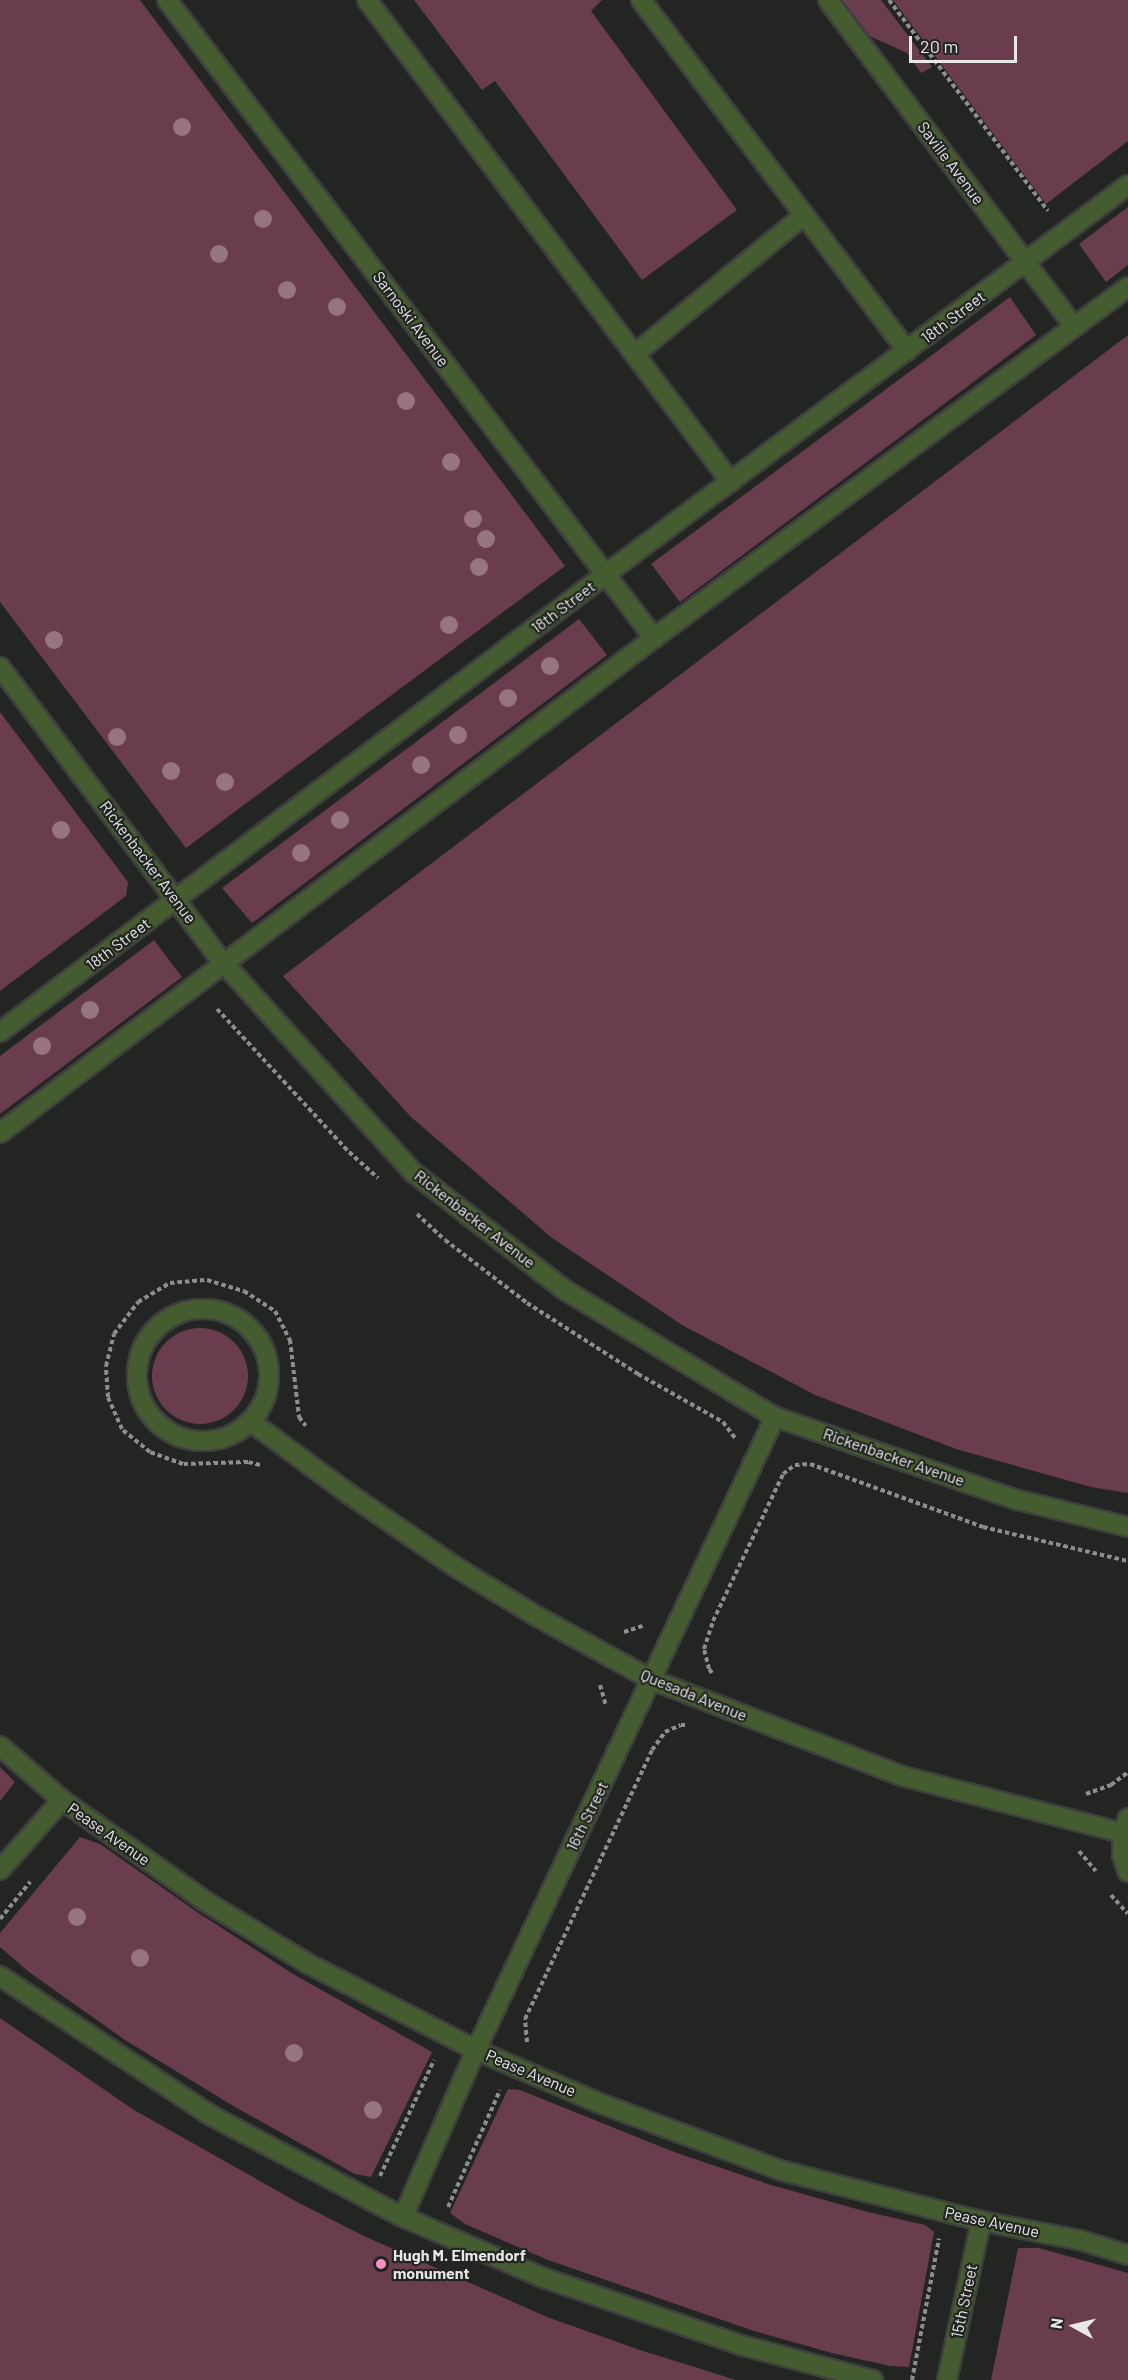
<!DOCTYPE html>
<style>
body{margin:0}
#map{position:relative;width:1128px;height:2380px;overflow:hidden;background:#232522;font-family:Barlow,sans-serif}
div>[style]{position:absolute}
.green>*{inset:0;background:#693c4e}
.round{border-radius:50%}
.path>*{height:4px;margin-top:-2px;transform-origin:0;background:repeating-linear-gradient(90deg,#8d8f8c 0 4.5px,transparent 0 7.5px)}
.roads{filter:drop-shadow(2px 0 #3f403e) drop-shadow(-2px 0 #3f403e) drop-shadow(0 2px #3f403e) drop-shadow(0 -2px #3f403e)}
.minor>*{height:18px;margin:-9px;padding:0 9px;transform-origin:9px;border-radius:9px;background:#455c30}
.minor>.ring{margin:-9px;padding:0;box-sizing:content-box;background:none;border:18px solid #455c30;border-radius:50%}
.trees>*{width:18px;height:18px;margin:-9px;border-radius:50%;background:#967480}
.dots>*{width:16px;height:16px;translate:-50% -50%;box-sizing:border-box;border:3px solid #232522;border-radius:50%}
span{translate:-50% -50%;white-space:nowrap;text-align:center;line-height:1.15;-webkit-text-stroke:4.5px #232522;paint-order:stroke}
.street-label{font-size:16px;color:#e8e9e7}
.poi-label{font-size:16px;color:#e8e9e7;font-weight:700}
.left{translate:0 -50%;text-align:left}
.north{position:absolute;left:1044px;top:2296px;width:60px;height:60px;-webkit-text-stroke:4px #232522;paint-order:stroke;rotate:278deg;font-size:16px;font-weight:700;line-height:24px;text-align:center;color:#e8e9e7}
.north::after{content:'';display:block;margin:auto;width:21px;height:27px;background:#e8e9e7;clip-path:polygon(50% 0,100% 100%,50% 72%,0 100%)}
.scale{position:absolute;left:909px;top:36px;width:108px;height:27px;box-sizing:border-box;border:3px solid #e8e9e7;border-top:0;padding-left:8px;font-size:18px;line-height:21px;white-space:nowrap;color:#e8e9e7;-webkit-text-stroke:4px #232522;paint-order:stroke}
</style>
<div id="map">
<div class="green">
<div style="clip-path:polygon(0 0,140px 0,565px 566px,186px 848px,0 602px)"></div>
<div style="clip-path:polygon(414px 0,602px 0,591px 11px,737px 210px,642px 280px,495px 81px,482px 90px)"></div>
<div style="clip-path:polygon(840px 0,881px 0,932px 67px,921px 73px,907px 53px,865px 34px)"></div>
<div style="clip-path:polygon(893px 0,1128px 0,1128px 141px,1046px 204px)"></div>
<div style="clip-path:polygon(1128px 207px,1128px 265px,1106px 282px,1079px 244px)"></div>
<div style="clip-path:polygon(1010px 297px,1036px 335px,680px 602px,651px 564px)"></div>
<div style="clip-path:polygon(1128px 335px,1128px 1493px,1091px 1487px,956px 1449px,815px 1395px,682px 1325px,552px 1238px,411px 1117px,283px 976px)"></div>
<div style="clip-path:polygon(579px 619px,607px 655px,252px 923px,222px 888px)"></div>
<div style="clip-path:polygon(0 712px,128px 882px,126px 896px,0 991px)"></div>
<div style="clip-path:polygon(154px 940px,182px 977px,0 1114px,0 1056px)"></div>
<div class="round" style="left:152px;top:1328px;width:96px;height:96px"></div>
<div style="clip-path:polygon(0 1767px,15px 1782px,0 1801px)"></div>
<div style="clip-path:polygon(80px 1837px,100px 1844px,197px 1912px,293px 1974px,432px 2052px,371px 2177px,355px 2174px,235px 2107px,125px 2040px,29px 1972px,0 1947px,0 1933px)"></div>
<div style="clip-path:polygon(0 2018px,134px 2110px,299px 2203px,364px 2236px,547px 2317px,640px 2350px,736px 2380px,0 2380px)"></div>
<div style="clip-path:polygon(508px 2089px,520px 2090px,674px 2152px,771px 2185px,864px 2211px,925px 2225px,934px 2232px,909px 2367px,890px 2366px,832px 2353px,754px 2331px,548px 2260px,465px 2224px,450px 2213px)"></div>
<div style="clip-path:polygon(1018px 2248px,1039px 2248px,1128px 2273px,1128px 2380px,991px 2380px)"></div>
</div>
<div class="path">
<div style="left:889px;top:0;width:264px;rotate:53deg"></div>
<div style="left:217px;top:1009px;width:195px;rotate:47.3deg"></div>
<div style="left:349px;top:1152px;width:39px;rotate:42deg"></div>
<div style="left:417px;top:1214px;width:38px;rotate:43deg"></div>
<div style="left:445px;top:1240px;width:103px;rotate:37.5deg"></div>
<div style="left:527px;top:1303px;width:132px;rotate:32.6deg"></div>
<div style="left:638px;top:1374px;width:98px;rotate:29.5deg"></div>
<div style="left:723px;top:1422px;width:20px;rotate:53deg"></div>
<div style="left:260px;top:1465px;width:12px;rotate:-166deg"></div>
<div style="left:248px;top:1462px;width:65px;rotate:178.2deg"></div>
<div style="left:183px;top:1464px;width:35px;rotate:-160deg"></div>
<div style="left:150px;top:1452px;width:36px;rotate:-141deg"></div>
<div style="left:122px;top:1429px;width:35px;rotate:-114deg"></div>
<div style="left:108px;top:1397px;width:31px;rotate:-94deg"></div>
<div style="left:106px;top:1366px;width:33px;rotate:-76deg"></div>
<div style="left:114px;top:1334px;width:40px;rotate:-53deg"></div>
<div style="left:138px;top:1302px;width:37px;rotate:-31deg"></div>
<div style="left:170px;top:1283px;width:37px;rotate:-5deg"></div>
<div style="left:207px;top:1280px;width:39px;rotate:17deg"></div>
<div style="left:244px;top:1291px;width:37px;rotate:33deg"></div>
<div style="left:275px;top:1311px;width:33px;rotate:63deg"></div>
<div style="left:290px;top:1340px;width:78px;rotate:83.3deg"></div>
<div style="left:299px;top:1417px;width:11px;rotate:52deg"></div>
<div style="left:624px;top:1632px;width:22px;rotate:-18deg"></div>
<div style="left:712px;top:1673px;width:5px;rotate:-127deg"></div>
<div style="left:709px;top:1669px;width:21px;rotate:-104deg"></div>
<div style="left:704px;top:1649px;width:29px;rotate:-72deg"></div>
<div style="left:713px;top:1621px;width:163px;rotate:-64.5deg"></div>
<div style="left:783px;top:1474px;width:15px;rotate:-37deg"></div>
<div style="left:795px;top:1465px;width:15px;rotate:-4deg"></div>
<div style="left:810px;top:1464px;width:184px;rotate:20deg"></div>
<div style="left:983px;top:1527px;width:149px;rotate:13.2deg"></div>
<div style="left:600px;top:1685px;width:22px;rotate:74deg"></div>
<div style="left:1086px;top:1794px;width:27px;rotate:-20deg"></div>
<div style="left:1111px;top:1785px;width:21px;rotate:-37deg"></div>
<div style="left:1079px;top:1851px;width:26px;rotate:50deg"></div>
<div style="left:1111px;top:1895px;width:25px;rotate:48deg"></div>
<div style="left:0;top:1919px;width:48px;rotate:-51deg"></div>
<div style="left:527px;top:2042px;width:23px;rotate:-95deg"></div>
<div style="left:525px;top:2019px;width:297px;rotate:-64.7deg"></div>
<div style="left:652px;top:1750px;width:22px;rotate:-54deg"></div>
<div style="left:665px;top:1732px;width:17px;rotate:-24deg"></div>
<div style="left:681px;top:1725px;width:7px"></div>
<div style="left:380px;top:2176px;width:128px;rotate:-65deg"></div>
<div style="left:448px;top:2207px;width:128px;rotate:-66deg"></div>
<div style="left:912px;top:2380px;width:144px;rotate:-79.2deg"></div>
</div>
<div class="roads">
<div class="minor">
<div style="left:167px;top:0;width:803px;rotate:52.64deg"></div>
<div style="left:367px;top:0;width:604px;rotate:52.94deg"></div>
<div style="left:641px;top:0;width:440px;rotate:52.8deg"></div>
<div style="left:828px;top:0;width:409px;rotate:53deg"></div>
<div style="left:635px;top:354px;width:219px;rotate:-39.4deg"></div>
<div style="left:0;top:667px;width:372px;rotate:53deg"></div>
<div style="left:224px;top:964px;width:33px;rotate:47deg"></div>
<div style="left:246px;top:988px;width:250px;rotate:47.8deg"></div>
<div style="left:414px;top:1173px;width:191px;rotate:37.8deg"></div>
<div style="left:565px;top:1290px;width:245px;rotate:31.2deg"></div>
<div style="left:775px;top:1417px;width:257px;rotate:18.9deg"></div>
<div style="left:1018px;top:1500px;width:113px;rotate:13.8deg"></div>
<div style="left:0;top:1032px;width:760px;rotate:-37.08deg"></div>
<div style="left:606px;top:574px;width:651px;rotate:-36.69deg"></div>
<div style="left:0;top:1133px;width:820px;rotate:-37.12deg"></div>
<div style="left:654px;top:638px;width:590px;rotate:-36.52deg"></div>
<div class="ring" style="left:137px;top:1309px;width:114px;height:114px"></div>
<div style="left:250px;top:1421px;width:123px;rotate:36.4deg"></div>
<div style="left:349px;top:1494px;width:127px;rotate:34.4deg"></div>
<div style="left:454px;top:1566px;width:98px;rotate:31.3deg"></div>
<div style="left:538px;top:1617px;width:130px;rotate:28.9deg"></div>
<div style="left:652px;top:1680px;width:268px;rotate:21deg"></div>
<div style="left:902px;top:1776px;width:228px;rotate:14.5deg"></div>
<div style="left:0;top:1746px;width:82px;rotate:41.1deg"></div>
<div style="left:62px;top:1800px;width:175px;rotate:35.2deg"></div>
<div style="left:205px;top:1901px;width:117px;rotate:31.4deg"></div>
<div style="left:305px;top:1962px;width:192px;rotate:27.2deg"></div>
<div style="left:476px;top:2050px;width:134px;rotate:23.3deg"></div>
<div style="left:599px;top:2103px;width:196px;rotate:20.3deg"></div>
<div style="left:783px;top:2171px;width:204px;rotate:14.2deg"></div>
<div style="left:981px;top:2221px;width:101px;rotate:10.9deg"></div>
<div style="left:1080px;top:2240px;width:50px;rotate:17.4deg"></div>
<div style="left:1128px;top:1818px;width:16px;rotate:108deg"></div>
<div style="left:1123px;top:1833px;width:22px;rotate:93deg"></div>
<div style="left:1122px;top:1855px;width:18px;rotate:71deg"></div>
<div style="left:0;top:1870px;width:94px;rotate:-48.5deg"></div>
<div style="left:0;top:1976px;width:252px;rotate:33.5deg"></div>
<div style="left:210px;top:2115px;width:218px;rotate:27.9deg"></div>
<div style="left:403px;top:2217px;width:154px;rotate:23.4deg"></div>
<div style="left:544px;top:2278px;width:208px;rotate:18.8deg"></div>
<div style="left:741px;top:2345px;width:137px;rotate:14.9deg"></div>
<div style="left:403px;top:2217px;width:182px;rotate:-66.4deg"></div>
<div style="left:476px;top:2050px;width:700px;rotate:-64.72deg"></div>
<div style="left:947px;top:2380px;width:163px;rotate:-77.9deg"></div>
</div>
</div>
<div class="trees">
<div style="left:182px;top:127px"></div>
<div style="left:263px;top:219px"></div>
<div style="left:219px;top:254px"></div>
<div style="left:287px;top:290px"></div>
<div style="left:337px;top:307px"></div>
<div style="left:406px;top:401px"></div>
<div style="left:451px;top:462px"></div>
<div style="left:473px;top:519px"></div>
<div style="left:486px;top:539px"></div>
<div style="left:479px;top:567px"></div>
<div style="left:449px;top:625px"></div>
<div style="left:54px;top:640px"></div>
<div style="left:550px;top:666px"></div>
<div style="left:508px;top:698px"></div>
<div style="left:458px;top:735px"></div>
<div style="left:117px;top:737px"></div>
<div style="left:421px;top:765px"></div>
<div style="left:171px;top:771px"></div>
<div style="left:225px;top:782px"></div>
<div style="left:340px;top:820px"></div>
<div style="left:61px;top:830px"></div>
<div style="left:301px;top:853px"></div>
<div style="left:90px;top:1010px"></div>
<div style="left:42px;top:1046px"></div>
<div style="left:77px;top:1917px"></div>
<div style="left:140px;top:1958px"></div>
<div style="left:294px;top:2053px"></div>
<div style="left:373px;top:2110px"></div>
</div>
<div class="dots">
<div style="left:381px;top:2264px;background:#fe8ebd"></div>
</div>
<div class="street-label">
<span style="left:951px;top:163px;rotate:53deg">Saville Avenue</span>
<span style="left:953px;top:317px;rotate:-37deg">18th Street</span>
<span style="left:411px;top:319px;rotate:53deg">Sarnoski Avenue</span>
<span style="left:563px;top:607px;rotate:-37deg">18th Street</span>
<span style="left:148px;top:862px;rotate:53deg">Rickenbacker Avenue</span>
<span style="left:118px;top:944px;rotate:-37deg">18th Street</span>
<span style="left:475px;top:1219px;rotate:38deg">Rickenbacker Avenue</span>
<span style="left:894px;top:1457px;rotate:19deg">Rickenbacker Avenue</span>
<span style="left:694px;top:1695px;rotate:22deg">Quesada Avenue</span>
<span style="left:587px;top:1816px;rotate:-64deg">16th Street</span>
<span style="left:109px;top:1834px;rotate:35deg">Pease Avenue</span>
<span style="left:531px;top:2073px;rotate:23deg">Pease Avenue</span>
<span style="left:992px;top:2222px;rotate:12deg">Pease Avenue</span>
<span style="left:964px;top:2301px;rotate:-78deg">15th Street</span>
</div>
<div class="poi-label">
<span class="left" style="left:393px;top:2264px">Hugh M. Elmendorf<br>monument</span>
</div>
<div class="north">N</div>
<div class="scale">20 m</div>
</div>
